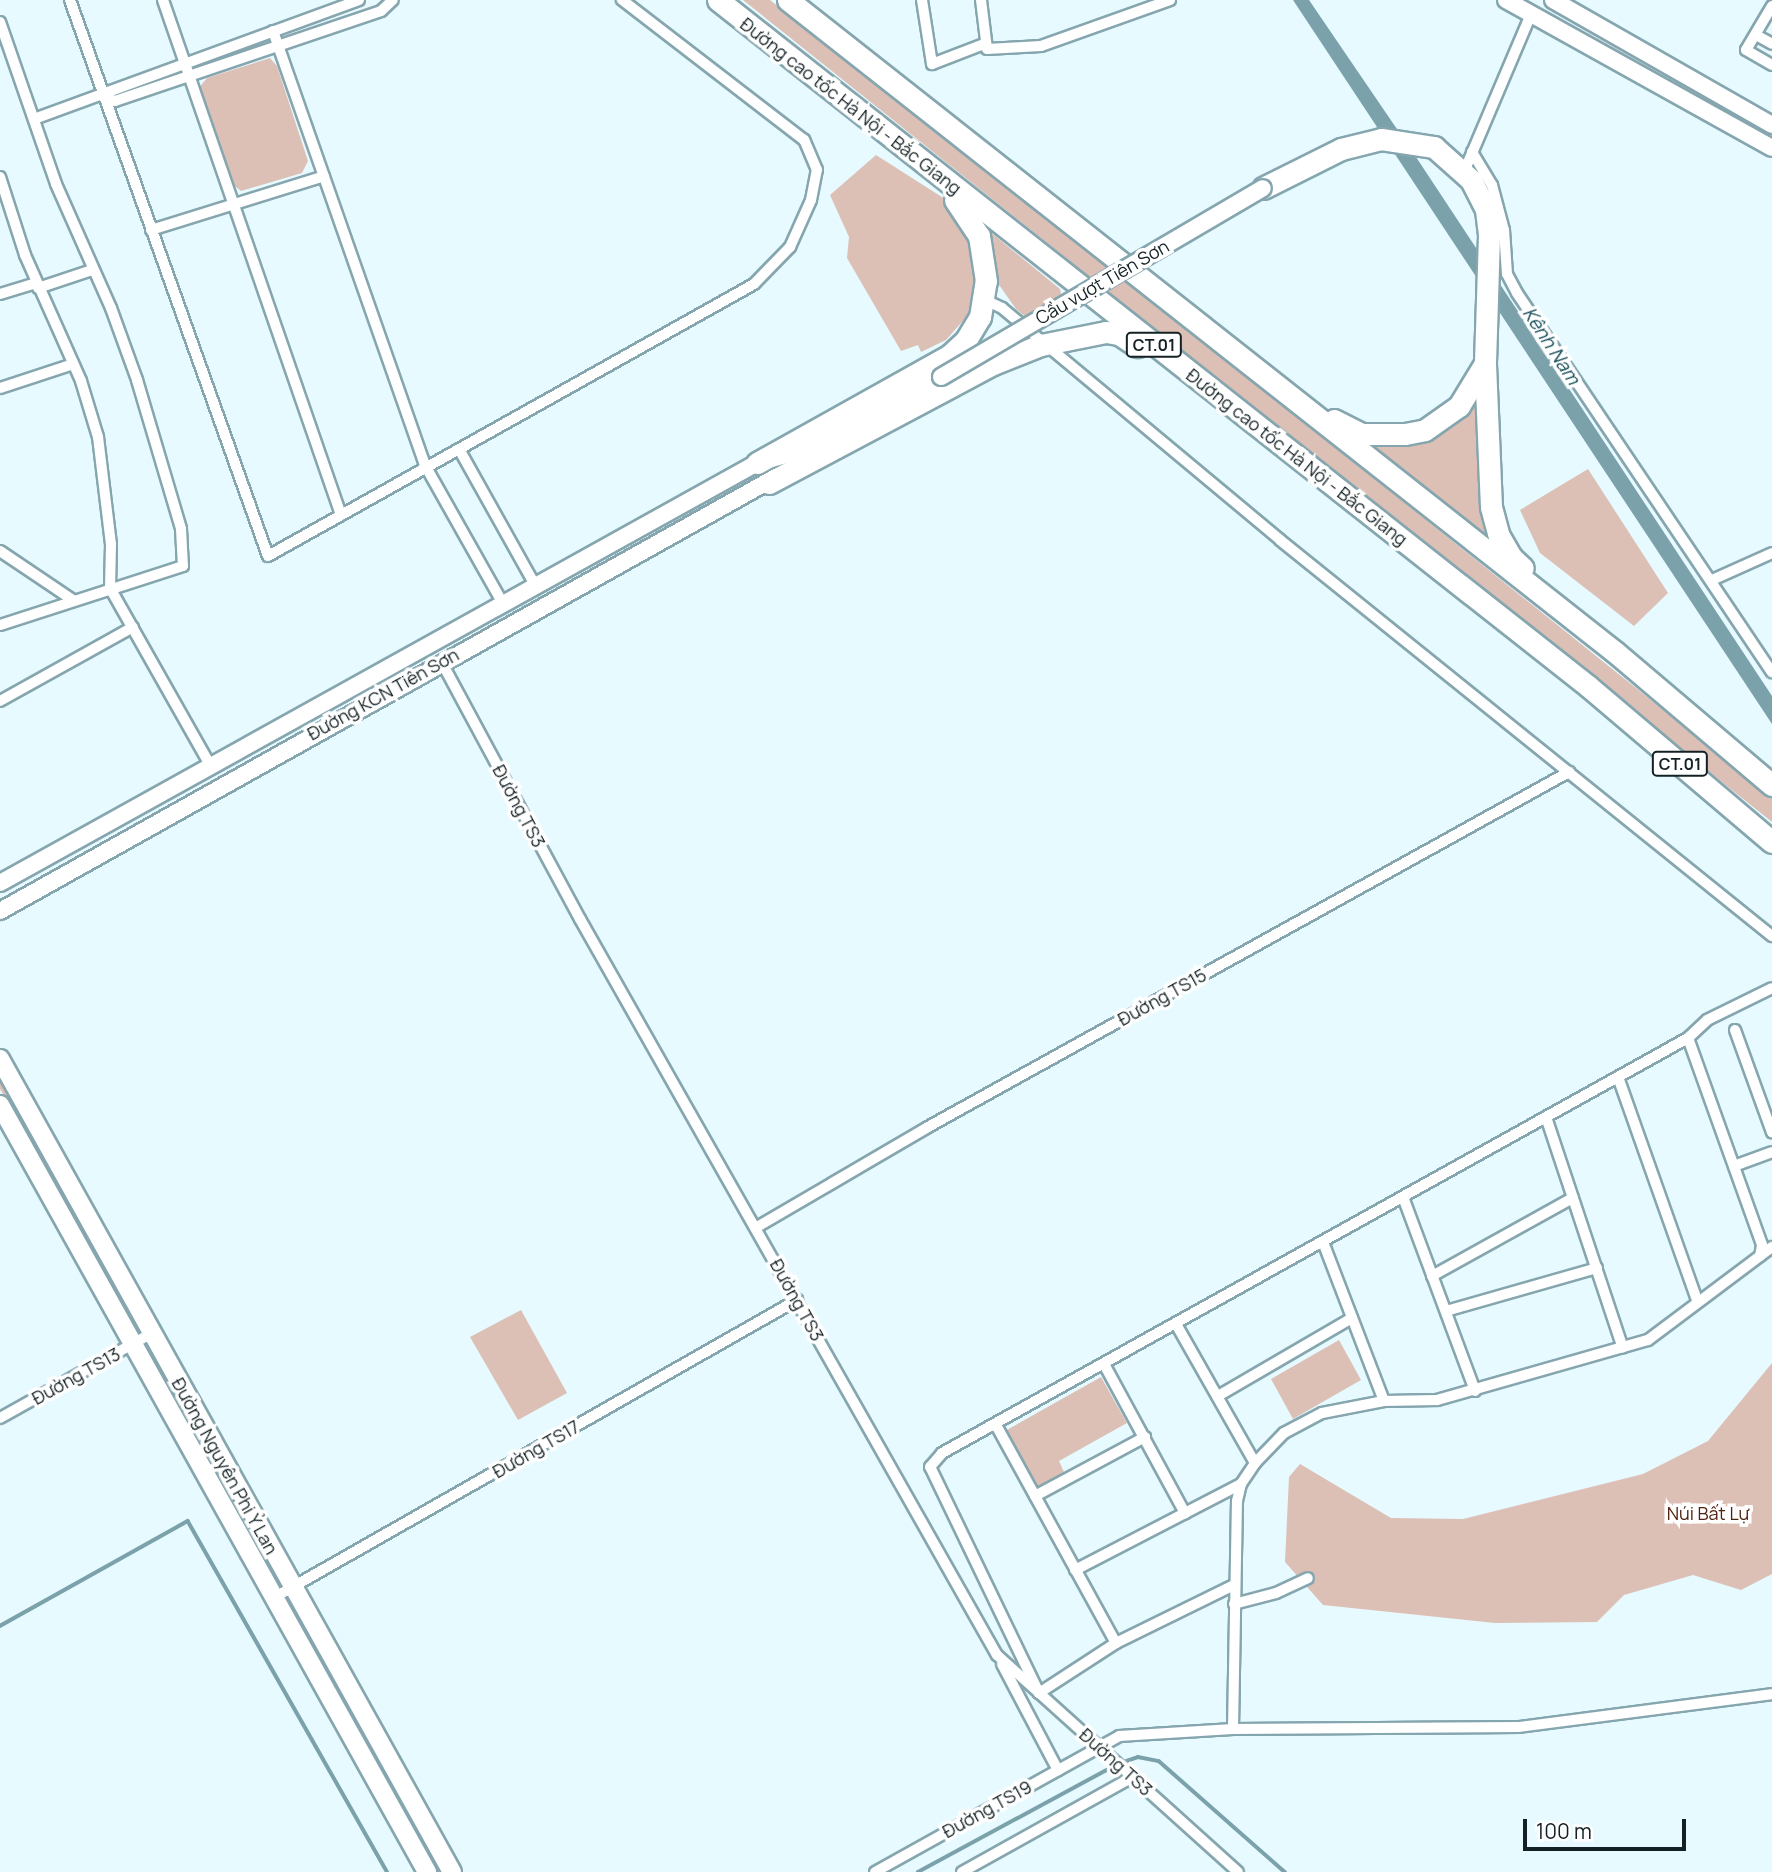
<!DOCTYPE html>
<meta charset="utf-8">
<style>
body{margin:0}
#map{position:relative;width:1772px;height:1872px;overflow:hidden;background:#e6faff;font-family:Manrope,sans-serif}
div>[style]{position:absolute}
.green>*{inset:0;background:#dcc0b6}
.water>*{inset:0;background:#7ba1ab}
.stream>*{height:3.5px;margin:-1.75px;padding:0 1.75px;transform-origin:1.75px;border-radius:1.75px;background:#7ba1ab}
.roads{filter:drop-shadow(2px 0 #86a6af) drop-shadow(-2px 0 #86a6af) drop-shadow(0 2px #86a6af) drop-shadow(0 -2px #86a6af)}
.street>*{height:10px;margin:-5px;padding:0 5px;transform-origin:5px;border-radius:5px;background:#fff}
.secondary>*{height:16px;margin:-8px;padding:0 8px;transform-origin:8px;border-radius:8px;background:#fff}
.primary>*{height:18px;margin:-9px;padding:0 9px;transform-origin:9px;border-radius:9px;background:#fff}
.highway>*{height:21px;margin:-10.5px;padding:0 10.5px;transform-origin:10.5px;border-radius:10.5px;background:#fff}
.bridges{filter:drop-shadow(2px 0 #86a6af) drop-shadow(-2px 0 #86a6af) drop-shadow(0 2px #86a6af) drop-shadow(0 -2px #86a6af)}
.secondary-bridge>*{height:16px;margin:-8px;padding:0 8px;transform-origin:8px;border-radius:8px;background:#fff}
span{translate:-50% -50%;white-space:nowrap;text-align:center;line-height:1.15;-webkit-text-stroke:7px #fff;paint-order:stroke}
.shield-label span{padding:2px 5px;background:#fff;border:2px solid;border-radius:5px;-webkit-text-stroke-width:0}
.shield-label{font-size:16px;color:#142124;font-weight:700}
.street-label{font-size:18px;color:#142124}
.park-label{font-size:18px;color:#502310}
.water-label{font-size:19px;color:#144c58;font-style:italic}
.scale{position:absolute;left:1523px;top:1819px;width:163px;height:32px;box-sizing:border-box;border:4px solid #142124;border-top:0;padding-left:9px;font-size:21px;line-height:24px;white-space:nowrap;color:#142124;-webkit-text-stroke:5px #fff;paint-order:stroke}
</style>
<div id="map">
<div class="green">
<div style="clip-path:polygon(743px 0,770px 0,1375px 479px,1772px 797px,1772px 822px)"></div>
<div style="clip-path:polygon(270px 58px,277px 66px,308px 161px,302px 173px,241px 191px,230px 182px,197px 90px,207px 78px)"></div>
<div style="clip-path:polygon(876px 155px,945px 199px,970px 242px,974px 280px,968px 315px,946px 340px,921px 352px,918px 345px,901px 351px,847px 258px,849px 237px,830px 195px)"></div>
<div style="clip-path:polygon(983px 226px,1060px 289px,1062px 298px,1028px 319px,1016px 309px,997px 282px)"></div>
<div style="clip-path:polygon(1480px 396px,1497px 546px,1362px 446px,1405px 444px,1434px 436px)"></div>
<div style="clip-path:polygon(1588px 469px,1668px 593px,1634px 626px,1540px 553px,1520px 510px)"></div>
<div style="clip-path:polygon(0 1075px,133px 1315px,132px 1317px,0 1089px)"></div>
<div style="clip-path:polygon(521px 1310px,567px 1393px,518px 1420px,470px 1337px)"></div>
<div style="clip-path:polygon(1339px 1340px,1361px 1380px,1293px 1419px,1271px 1379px)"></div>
<div style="clip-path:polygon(157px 1358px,275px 1569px,273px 1574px,154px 1364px)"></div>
<div style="clip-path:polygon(1772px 1363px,1772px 1574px,1741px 1590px,1693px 1575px,1624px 1595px,1597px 1622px,1495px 1623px,1323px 1605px,1285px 1562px,1289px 1477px,1300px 1464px,1391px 1518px,1463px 1519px,1643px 1474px,1708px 1441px)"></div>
<div style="clip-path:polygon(1101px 1377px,1127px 1423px,1059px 1461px,1064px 1472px,1036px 1488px,1005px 1431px)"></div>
<div style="clip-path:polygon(292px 1605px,296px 1608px,442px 1872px,434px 1872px,289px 1607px)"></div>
</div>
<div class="water">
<div style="clip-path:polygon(1293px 0,1309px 0,1416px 157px,1772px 696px,1772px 724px)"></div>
</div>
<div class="stream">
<div style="left:0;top:1626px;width:215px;rotate:-29.2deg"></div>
<div style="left:188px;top:1521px;width:403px;rotate:60.4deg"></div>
<div style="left:1121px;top:1763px;width:18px;rotate:-19deg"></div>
<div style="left:1138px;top:1757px;width:21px;rotate:11deg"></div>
<div style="left:1159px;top:1761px;width:168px;rotate:41.4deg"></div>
<div style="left:918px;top:1872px;width:223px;rotate:-28.4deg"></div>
</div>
<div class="roads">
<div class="street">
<div style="left:70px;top:0;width:590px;rotate:70.4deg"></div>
<div style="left:268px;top:556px;width:557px;rotate:-29.23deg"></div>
<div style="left:754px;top:284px;width:52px;rotate:-45.8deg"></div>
<div style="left:790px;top:247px;width:51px;rotate:-65.9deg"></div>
<div style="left:811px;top:200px;width:31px;rotate:-79deg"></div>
<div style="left:817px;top:170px;width:33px;rotate:-113deg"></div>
<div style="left:804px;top:140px;width:230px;rotate:-142.4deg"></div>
<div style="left:163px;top:0;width:545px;rotate:70.93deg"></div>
<div style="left:922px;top:0;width:65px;rotate:81.1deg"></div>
<div style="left:932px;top:64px;width:56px;rotate:-21deg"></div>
<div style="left:981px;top:0;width:49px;rotate:83deg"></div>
<div style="left:987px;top:49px;width:54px;rotate:-3.2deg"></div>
<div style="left:1041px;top:46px;width:137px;rotate:-19.6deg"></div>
<div style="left:1772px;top:6px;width:51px;rotate:120.6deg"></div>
<div style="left:1746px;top:50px;width:30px;rotate:30deg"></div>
<div style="left:0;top:22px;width:171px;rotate:70.9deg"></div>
<div style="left:56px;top:184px;width:136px;rotate:66.1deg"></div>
<div style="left:111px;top:308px;width:77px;rotate:70.1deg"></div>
<div style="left:137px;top:380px;width:155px;rotate:73.5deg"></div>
<div style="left:181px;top:529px;width:37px;rotate:87deg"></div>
<div style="left:183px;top:566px;width:192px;rotate:162.1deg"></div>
<div style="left:273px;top:31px;width:462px;rotate:70.7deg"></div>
<div style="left:426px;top:467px;width:155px;rotate:60.6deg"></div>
<div style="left:1756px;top:35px;width:18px;rotate:29deg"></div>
<div style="left:103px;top:96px;width:13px;rotate:23deg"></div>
<div style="left:115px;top:101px;width:281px;rotate:-18.7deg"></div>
<div style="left:381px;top:11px;width:16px;rotate:-43deg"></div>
<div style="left:34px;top:119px;width:346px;rotate:-20.1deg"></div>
<div style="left:1472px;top:152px;width:39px;rotate:59deg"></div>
<div style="left:1492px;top:185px;width:47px;rotate:75.1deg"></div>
<div style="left:1504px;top:230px;width:44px;rotate:86.1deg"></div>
<div style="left:1507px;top:274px;width:21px;rotate:62deg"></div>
<div style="left:1517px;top:293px;width:457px;rotate:56.1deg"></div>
<div style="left:1464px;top:172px;width:172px;rotate:-67deg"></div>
<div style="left:0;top:177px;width:82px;rotate:72.2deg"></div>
<div style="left:25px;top:255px;width:138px;rotate:66deg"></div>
<div style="left:81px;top:381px;width:59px;rotate:73.1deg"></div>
<div style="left:98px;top:437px;width:108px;rotate:83.1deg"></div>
<div style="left:111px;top:544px;width:44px;rotate:91.3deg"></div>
<div style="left:110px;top:588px;width:203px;rotate:60.5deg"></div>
<div style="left:151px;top:230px;width:181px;rotate:-17.3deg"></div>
<div style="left:38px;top:288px;width:57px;rotate:-18.4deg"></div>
<div style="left:0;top:294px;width:37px;rotate:-17deg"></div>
<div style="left:985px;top:300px;width:19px;rotate:25deg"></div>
<div style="left:1002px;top:308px;width:362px;rotate:39.8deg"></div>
<div style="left:1280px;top:540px;width:632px;rotate:38.83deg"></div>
<div style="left:0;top:388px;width:77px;rotate:-18.2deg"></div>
<div style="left:459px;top:449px;width:154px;rotate:60.8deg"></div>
<div style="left:0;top:551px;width:88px;rotate:33.9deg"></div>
<div style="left:1712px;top:580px;width:66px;rotate:-24.2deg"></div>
<div style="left:441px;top:661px;width:293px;rotate:61.7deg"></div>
<div style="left:580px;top:919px;width:846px;rotate:60.47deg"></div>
<div style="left:997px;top:1655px;width:324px;rotate:42deg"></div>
<div style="left:0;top:701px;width:152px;rotate:-29.1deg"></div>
<div style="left:1735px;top:1030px;width:109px;rotate:70.1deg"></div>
<div style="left:1688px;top:1038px;width:220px;rotate:70.3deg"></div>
<div style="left:1762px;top:1245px;width:11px;rotate:100deg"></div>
<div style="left:1618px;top:1077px;width:237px;rotate:70.5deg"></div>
<div style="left:1546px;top:1117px;width:243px;rotate:71.6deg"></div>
<div style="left:1734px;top:1166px;width:40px;rotate:-20.2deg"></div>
<div style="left:1403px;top:1197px;width:207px;rotate:69.6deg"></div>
<div style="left:757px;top:1227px;width:198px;rotate:-30.3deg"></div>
<div style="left:928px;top:1127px;width:733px;rotate:-28.98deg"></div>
<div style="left:1323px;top:1242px;width:170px;rotate:69deg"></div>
<div style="left:1432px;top:1276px;width:161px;rotate:-29deg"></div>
<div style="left:1446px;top:1311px;width:157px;rotate:-15.9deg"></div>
<div style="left:1176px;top:1324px;width:160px;rotate:60.4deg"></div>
<div style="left:1104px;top:1364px;width:170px;rotate:61.5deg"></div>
<div style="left:1218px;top:1396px;width:155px;rotate:-30.2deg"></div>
<div style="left:0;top:1418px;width:174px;rotate:-29.2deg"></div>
<div style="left:996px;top:1425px;width:249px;rotate:61.2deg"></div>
<div style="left:1035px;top:1496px;width:125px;rotate:-28.2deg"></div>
<div style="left:1075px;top:1570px;width:187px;rotate:-27.4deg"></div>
<div style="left:1234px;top:1585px;width:131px;rotate:153.8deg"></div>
<div style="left:1116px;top:1643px;width:92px;rotate:147deg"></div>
<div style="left:1039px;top:1693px;width:251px;rotate:-115.7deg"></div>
<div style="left:930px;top:1467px;width:18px;rotate:-49deg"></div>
<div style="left:942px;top:1453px;width:854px;rotate:-29.09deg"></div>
<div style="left:1688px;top:1038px;width:26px;rotate:-43deg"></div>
<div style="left:1707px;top:1020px;width:72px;rotate:-26.2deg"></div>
<div style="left:275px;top:1597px;width:601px;rotate:-29.64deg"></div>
<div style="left:1234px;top:1604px;width:43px;rotate:-14.7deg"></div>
<div style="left:1276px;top:1593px;width:35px;rotate:-25deg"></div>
<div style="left:1002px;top:1664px;width:120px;rotate:62.2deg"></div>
<div style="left:1233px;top:1729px;width:228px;rotate:-89deg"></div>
<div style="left:1237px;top:1501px;width:17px;rotate:-77deg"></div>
<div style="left:1241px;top:1484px;width:25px;rotate:-56deg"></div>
<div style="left:1255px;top:1463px;width:42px;rotate:-46deg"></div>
<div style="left:1284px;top:1433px;width:43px;rotate:-27.8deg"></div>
<div style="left:1322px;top:1413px;width:63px;rotate:-11deg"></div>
<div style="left:1384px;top:1401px;width:53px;rotate:-1.1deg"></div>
<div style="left:1437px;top:1400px;width:219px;rotate:-15.9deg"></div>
<div style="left:1648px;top:1340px;width:155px;rotate:-36.9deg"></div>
<div style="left:875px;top:1872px;width:279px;rotate:-29.1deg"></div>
<div style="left:1119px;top:1736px;width:114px;rotate:-3.5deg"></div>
<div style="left:1233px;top:1729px;width:286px;rotate:-0.4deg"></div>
<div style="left:1519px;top:1727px;width:255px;rotate:-7.4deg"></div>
<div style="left:962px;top:1872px;width:196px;rotate:-29.1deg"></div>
</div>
<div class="secondary">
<div style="left:1506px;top:0;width:304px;rotate:29.1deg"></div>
<div style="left:1553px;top:0;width:252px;rotate:29.7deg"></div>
<div style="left:0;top:883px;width:866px;rotate:-29.02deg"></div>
<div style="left:757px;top:463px;width:52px;rotate:-15.6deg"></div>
<div style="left:807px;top:449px;width:152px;rotate:-28.2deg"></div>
<div style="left:0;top:911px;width:889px;rotate:-29.22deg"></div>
</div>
<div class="primary">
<div style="left:0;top:1059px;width:930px;rotate:60.93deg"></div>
<div style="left:0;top:1105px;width:878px;rotate:60.89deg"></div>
</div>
<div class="highway">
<div style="left:718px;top:0;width:1108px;rotate:38.26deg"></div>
<div style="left:1588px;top:686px;width:241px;rotate:40.3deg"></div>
<div style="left:788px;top:0;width:1053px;rotate:38.25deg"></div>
<div style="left:1615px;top:652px;width:206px;rotate:40.3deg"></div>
<div style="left:1263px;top:188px;width:87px;rotate:-26.6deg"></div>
<div style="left:1341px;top:149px;width:41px;rotate:-14deg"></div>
<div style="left:1381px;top:139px;width:54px;rotate:8.6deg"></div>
<div style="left:1434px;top:147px;width:50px;rotate:41.7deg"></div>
<div style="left:1471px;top:180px;width:34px;rotate:63deg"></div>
<div style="left:1486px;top:210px;width:25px;rotate:83deg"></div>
<div style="left:1489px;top:235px;width:129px;rotate:91.8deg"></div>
<div style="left:1485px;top:364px;width:143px;rotate:87.6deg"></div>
<div style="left:1491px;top:507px;width:30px;rotate:75deg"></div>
<div style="left:1499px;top:536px;width:24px;rotate:60deg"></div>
<div style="left:1511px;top:557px;width:16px;rotate:43deg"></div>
<div style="left:1334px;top:420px;width:30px;rotate:27deg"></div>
<div style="left:1361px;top:434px;width:44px"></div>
<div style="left:1405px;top:434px;width:20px;rotate:-11deg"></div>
<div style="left:1425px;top:430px;width:42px;rotate:-35.2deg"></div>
<div style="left:1459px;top:406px;width:48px;rotate:-58.6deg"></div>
<div style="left:757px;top:463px;width:221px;rotate:-29.2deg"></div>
<div style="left:950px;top:355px;width:22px;rotate:-43deg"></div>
<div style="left:966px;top:340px;width:27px;rotate:-59deg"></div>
<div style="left:980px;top:317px;width:36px;rotate:-81deg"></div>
<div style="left:986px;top:281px;width:46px;rotate:-98.8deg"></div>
<div style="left:979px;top:236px;width:43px;rotate:-123.7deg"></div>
<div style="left:769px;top:483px;width:254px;rotate:-28deg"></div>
<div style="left:993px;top:364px;width:52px;rotate:-21.6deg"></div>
<div style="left:1041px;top:345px;width:66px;rotate:-11.3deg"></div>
<div style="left:1106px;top:332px;width:13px;rotate:9deg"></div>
<div style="left:1119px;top:334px;width:22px;rotate:34deg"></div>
</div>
</div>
<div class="bridges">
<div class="secondary-bridge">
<div style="left:941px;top:377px;width:373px;rotate:-30.4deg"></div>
</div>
</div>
<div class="shield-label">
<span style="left:1154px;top:345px">CT.01</span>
<span style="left:1680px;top:764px">CT.01</span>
</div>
<div class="street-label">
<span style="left:851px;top:106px;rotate:38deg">Đường cao tốc Hà Nội - Bắc Giang</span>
<span style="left:1102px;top:282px;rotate:-30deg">Cầu vượt Tiên Sơn</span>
<span style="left:1297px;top:457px;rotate:38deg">Đường cao tốc Hà Nội - Bắc Giang</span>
<span style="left:383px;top:694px;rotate:-29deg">Đường KCN Tiên Sơn</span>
<span style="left:519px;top:806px;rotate:62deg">Đường TS3</span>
<span style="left:1162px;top:997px;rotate:-29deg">Đường TS15</span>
<span style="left:797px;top:1300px;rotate:61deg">Đường TS3</span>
<span style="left:76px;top:1376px;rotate:-29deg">Đường TS13</span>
<span style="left:536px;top:1449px;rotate:-30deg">Đường TS17</span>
<span style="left:225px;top:1466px;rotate:61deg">Đường Nguyên Phi Ỷ Lan</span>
<span style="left:1116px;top:1762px;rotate:42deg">Đường TS3</span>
<span style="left:987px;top:1809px;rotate:-29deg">Đường TS19</span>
</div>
<div class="park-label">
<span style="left:1708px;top:1513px">Núi Bất Lự</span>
</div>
<div class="water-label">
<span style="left:1551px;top:346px;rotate:57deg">Kênh Nam</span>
</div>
<div class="scale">100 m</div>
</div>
